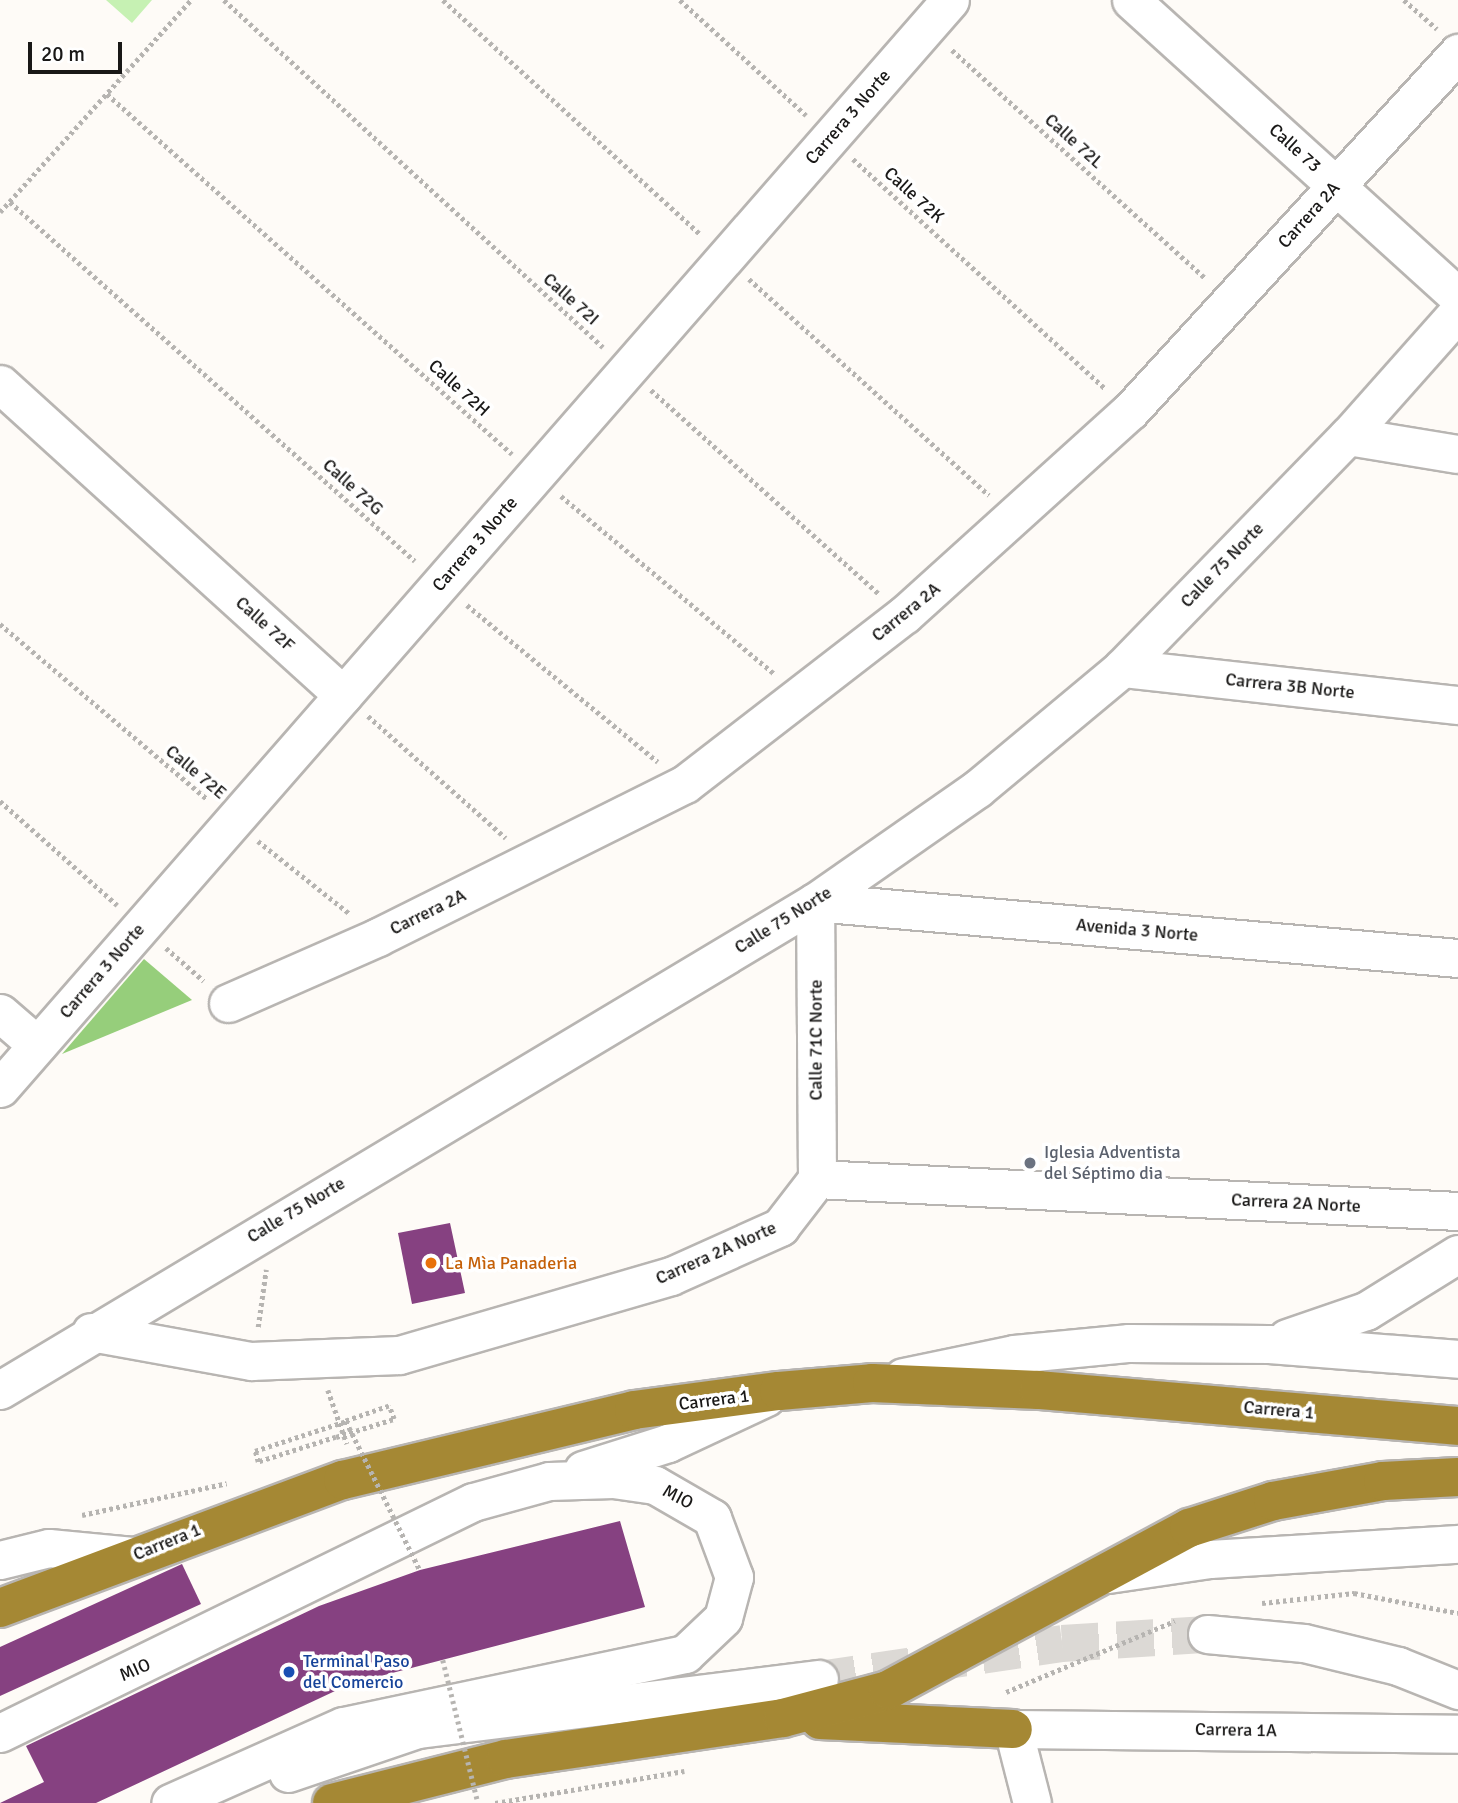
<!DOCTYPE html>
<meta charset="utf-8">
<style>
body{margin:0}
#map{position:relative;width:1458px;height:1803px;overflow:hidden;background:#fefbf7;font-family:Signika,sans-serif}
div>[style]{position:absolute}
.green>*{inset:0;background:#c6f1b3}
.forest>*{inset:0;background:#96ce7b}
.building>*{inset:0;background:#864181}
.minor-tunnel>*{height:37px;margin-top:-18.5px;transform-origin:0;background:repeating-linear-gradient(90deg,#dcd9d5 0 37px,transparent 0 55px)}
.path>*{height:4.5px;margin-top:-2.25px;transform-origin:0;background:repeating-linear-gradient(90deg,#b6b4b1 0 3.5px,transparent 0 7px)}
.roads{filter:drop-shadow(2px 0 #b8b5b2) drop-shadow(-2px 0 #b8b5b2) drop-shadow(0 2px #b8b5b2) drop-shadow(0 -2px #b8b5b2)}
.minor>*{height:37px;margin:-18.5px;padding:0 18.5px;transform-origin:18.5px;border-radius:18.5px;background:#fff}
.highway>*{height:38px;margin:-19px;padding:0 19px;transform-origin:19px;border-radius:19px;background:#a58834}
.path-bridge>*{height:4.5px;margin-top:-2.25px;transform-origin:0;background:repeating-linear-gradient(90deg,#b6b4b1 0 3.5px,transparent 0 7px)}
.dots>*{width:19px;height:19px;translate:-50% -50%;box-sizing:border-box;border:4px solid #fff;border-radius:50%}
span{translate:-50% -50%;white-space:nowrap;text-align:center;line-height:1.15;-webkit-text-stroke:7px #fff;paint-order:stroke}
.street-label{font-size:18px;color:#191817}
.worship-label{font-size:18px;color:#5b616d}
.left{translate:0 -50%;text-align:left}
.food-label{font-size:18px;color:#c56008}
.transit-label{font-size:18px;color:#164399}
.scale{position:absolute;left:28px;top:42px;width:94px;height:32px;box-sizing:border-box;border:4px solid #191817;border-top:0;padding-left:9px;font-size:21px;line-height:24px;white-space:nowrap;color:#191817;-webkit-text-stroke:5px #fff;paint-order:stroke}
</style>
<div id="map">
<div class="green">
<div style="clip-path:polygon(106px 0,152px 0,132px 23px)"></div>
</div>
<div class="forest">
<div style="clip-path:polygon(144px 959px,192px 1000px,62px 1054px)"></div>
</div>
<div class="building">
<div style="clip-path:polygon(450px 1223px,465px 1293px,412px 1304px,398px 1233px)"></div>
<div style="clip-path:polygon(620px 1521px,645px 1607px,350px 1684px,96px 1803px,0 1803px,44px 1782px,26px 1746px,319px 1606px,420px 1570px)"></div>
<div style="clip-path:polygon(182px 1564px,201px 1604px,0 1696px,0 1647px)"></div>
</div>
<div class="minor-tunnel">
<div style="left:819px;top:1679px;width:246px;rotate:-8.4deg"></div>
<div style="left:1062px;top:1643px;width:145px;rotate:-3.6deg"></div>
</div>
<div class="path">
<div style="left:224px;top:0;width:514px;rotate:42.48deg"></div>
<div style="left:443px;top:0;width:349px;rotate:42.3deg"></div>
<div style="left:680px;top:0;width:171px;rotate:42.4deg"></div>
<div style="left:1404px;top:0;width:44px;rotate:41.3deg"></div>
<div style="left:952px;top:50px;width:341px;rotate:42deg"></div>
<div style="left:107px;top:94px;width:542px;rotate:41.63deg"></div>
<div style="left:853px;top:159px;width:342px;rotate:42.3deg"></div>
<div style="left:10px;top:202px;width:541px;rotate:41.55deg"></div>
<div style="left:0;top:212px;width:285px;rotate:-48deg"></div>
<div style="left:749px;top:279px;width:323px;rotate:42deg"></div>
<div style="left:651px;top:390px;width:306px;rotate:41.8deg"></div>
<div style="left:561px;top:496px;width:278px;rotate:39.8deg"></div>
<div style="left:467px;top:605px;width:247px;rotate:39.4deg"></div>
<div style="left:0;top:624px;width:272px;rotate:40.2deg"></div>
<div style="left:368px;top:716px;width:184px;rotate:41.5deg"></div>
<div style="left:0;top:801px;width:157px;rotate:41.6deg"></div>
<div style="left:258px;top:841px;width:117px;rotate:38.4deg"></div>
<div style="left:166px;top:948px;width:50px;rotate:41deg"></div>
<div style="left:258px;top:1327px;width:58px;rotate:-82deg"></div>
<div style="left:328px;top:1390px;width:57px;rotate:70.6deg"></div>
<div style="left:336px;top:1437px;width:61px;rotate:-17.2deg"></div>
<div style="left:394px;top:1419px;width:14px;rotate:-111deg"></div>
<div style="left:389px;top:1406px;width:46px;rotate:160.8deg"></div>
<div style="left:82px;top:1515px;width:148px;rotate:-12.4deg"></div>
<div style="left:1262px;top:1603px;width:93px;rotate:-6.2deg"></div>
<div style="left:1354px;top:1593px;width:106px;rotate:10.9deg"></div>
<div style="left:1006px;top:1692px;width:183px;rotate:-22.8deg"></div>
<div style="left:495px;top:1803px;width:192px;rotate:-9.6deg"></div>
</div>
<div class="roads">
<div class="minor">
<div style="left:1131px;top:0;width:442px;rotate:42.2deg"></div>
<div style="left:0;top:384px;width:463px;rotate:42.2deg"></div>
<div style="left:1348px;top:436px;width:111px;rotate:9.3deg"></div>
<div style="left:1122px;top:668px;width:338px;rotate:6.3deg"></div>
<div style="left:228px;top:1003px;width:164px;rotate:-23.7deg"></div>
<div style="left:378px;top:937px;width:343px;rotate:-26.5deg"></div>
<div style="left:685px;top:784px;width:277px;rotate:-37.7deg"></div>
<div style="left:904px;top:615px;width:304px;rotate:-42.1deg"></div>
<div style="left:1130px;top:411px;width:486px;rotate:-47.5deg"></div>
<div style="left:0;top:1013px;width:49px;rotate:40.9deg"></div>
<div style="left:0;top:1088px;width:1444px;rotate:-48.87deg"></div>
<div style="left:817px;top:1179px;width:277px;rotate:-90.4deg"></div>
<div style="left:815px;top:902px;width:645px;rotate:4.98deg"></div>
<div style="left:817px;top:1179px;width:642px;rotate:2.86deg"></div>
<div style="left:91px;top:1332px;width:163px;rotate:10.3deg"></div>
<div style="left:251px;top:1361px;width:148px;rotate:-2.3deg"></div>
<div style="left:399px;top:1355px;width:283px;rotate:-16.2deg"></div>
<div style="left:671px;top:1276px;width:120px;rotate:-24.2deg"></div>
<div style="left:780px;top:1227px;width:61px;rotate:-52.4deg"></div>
<div style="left:1287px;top:1338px;width:83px;rotate:-18.9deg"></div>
<div style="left:1366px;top:1311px;width:108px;rotate:-31.8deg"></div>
<div style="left:903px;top:1377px;width:113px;rotate:-11.7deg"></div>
<div style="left:1014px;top:1354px;width:116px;rotate:-5.5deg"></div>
<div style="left:1129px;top:1343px;width:140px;rotate:0.4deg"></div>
<div style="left:1269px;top:1344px;width:190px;rotate:4.5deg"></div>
<div style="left:0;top:1390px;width:950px;rotate:-30.91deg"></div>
<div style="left:815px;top:902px;width:198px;rotate:-34.9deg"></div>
<div style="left:977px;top:789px;width:189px;rotate:-39.8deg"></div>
<div style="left:1122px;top:668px;width:324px;rotate:-45.8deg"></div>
<div style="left:1348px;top:436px;width:166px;rotate:-48.4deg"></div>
<div style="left:583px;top:1470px;width:89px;rotate:-17.6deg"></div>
<div style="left:668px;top:1443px;width:108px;rotate:-25.1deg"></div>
<div style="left:0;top:1560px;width:50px;rotate:-13.8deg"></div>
<div style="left:49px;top:1548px;width:84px;rotate:5.4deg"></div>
<div style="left:1108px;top:1574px;width:103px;rotate:-8.4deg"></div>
<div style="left:1210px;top:1559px;width:248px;rotate:-3.5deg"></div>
<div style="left:1207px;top:1634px;width:97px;rotate:5.3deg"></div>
<div style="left:1304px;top:1643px;width:97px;rotate:13.7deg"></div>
<div style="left:1398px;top:1666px;width:65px;rotate:21.8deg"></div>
<div style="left:0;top:1733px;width:526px;rotate:-26.03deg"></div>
<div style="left:473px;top:1502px;width:79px;rotate:-15.4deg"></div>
<div style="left:549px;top:1481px;width:64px;rotate:-1.8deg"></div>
<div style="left:613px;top:1479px;width:42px;rotate:8.1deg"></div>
<div style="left:655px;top:1485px;width:66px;rotate:30.1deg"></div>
<div style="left:712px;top:1518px;width:63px;rotate:69.6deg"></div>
<div style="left:734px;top:1577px;width:42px;rotate:105deg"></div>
<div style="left:723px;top:1618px;width:52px;rotate:136.5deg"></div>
<div style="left:685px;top:1654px;width:349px;rotate:168.1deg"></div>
<div style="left:343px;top:1726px;width:189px;rotate:156deg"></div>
<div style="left:288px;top:1773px;width:136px;rotate:-18.8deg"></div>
<div style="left:417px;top:1729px;width:405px;rotate:-7.1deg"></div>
<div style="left:1032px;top:1803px;width:76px;rotate:-104.4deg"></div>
<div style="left:1013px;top:1729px;width:445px;rotate:0.6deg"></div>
</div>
<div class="highway">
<div style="left:0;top:1608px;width:366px;rotate:-20.5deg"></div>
<div style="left:343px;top:1480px;width:299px;rotate:-13.5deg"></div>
<div style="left:634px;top:1410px;width:146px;rotate:-7.5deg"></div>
<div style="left:779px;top:1391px;width:93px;rotate:-4.9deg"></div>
<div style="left:872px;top:1383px;width:167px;rotate:2.4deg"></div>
<div style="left:1039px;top:1390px;width:421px;rotate:4.9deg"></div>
<div style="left:820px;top:1720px;width:193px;rotate:2.7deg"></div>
<div style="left:332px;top:1803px;width:179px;rotate:-14.2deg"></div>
<div style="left:506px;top:1759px;width:280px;rotate:-8.4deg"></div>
<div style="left:783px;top:1718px;width:109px;rotate:-14.9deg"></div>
<div style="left:888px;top:1690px;width:342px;rotate:-28.3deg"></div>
<div style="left:1189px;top:1528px;width:88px;rotate:-17.8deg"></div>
<div style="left:1273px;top:1501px;width:112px;rotate:-10.3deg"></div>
<div style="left:1383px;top:1481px;width:75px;rotate:-3.1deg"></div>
</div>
</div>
<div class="path-bridge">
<div style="left:336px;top:1437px;width:82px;rotate:162.2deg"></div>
<div style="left:258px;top:1462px;width:11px;rotate:-105deg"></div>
<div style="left:255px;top:1451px;width:96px;rotate:-18.2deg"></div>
<div style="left:346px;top:1421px;width:166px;rotate:63.6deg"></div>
<div style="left:443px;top:1660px;width:147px;rotate:76.2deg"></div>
</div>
<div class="dots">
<div style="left:1030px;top:1163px;background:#6b7280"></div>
<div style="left:431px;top:1263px;background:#e8710a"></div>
<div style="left:289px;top:1672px;background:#1a4fb4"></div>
</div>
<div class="street-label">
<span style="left:848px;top:117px;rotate:-49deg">Carrera 3 Norte</span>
<span style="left:1074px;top:141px;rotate:42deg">Calle 72L</span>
<span style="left:1295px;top:148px;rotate:42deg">Calle 73</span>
<span style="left:914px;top:195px;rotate:42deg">Calle 72K</span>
<span style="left:1309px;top:215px;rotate:-48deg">Carrera 2A</span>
<span style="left:571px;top:299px;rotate:42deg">Calle 72I</span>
<span style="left:459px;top:388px;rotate:42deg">Calle 72H</span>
<span style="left:353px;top:487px;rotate:42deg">Calle 72G</span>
<span style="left:475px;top:544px;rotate:-49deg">Carrera 3 Norte</span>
<span style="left:1222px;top:565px;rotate:-46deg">Calle 75 Norte</span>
<span style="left:906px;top:612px;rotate:-39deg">Carrera 2A</span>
<span style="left:265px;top:624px;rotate:42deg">Calle 72F</span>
<span style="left:1290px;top:686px;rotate:6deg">Carrera 3B Norte</span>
<span style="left:196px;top:772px;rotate:40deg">Calle 72E</span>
<span style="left:428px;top:912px;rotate:-26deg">Carrera 2A</span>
<span style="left:783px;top:920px;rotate:-32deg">Calle 75 Norte</span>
<span style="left:1137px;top:930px;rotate:5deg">Avenida 3 Norte</span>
<span style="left:102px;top:971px;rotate:-49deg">Carrera 3 Norte</span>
<span style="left:816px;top:1040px;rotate:-90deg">Calle 71C Norte</span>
<span style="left:1296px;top:1203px;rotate:3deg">Carrera 2A Norte</span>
<span style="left:296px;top:1210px;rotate:-31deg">Calle 75 Norte</span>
<span style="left:716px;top:1253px;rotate:-24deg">Carrera 2A Norte</span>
<span style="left:714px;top:1400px;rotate:-7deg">Carrera 1</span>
<span style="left:1279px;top:1410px;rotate:5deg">Carrera 1</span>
<span style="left:678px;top:1497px;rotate:28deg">MIO</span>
<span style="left:167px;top:1542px;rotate:-22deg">Carrera 1</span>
<span style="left:135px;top:1670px;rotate:-24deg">MIO</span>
<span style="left:1236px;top:1730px;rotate:1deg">Carrera 1A</span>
</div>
<div class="worship-label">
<span class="left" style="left:1044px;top:1163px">Iglesia Adventista<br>del Séptimo dia</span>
</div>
<div class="food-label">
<span class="left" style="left:445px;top:1263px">La Mìa Panaderia</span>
</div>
<div class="transit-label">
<span class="left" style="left:303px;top:1672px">Terminal Paso<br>del Comercio</span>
</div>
<div class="scale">20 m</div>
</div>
